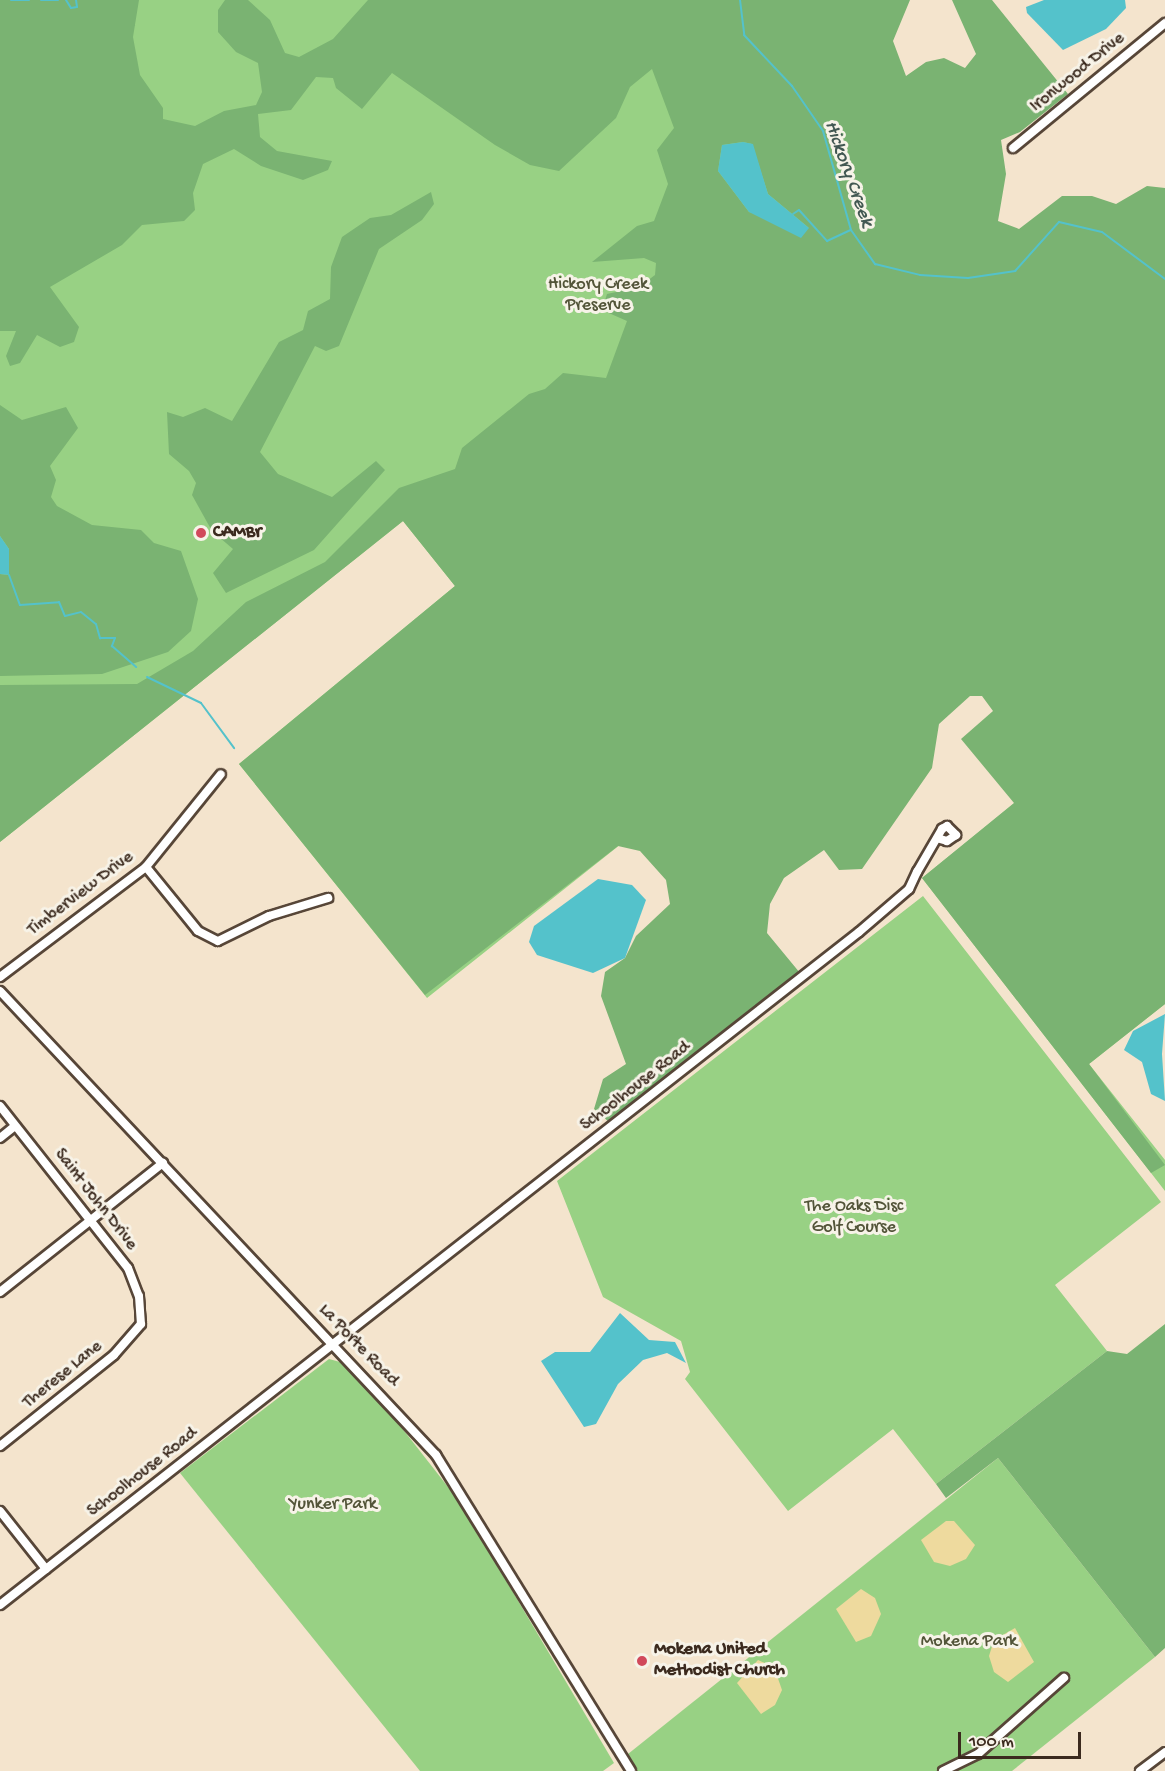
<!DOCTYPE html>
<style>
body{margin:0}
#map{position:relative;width:1165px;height:1771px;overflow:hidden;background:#f4e4cd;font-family:"Gochi Hand",sans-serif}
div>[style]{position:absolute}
.green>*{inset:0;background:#98d184}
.forest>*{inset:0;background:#7ab372}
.sand>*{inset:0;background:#eeda9e}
.water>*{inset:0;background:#54c2cb}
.stream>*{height:2px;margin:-1px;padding:0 1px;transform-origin:1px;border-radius:1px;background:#54c2cb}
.roads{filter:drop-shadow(2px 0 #574638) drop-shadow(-2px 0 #574638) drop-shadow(0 2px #574638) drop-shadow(0 -2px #574638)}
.minor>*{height:8px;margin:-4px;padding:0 4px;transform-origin:4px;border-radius:4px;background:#fff}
.dots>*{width:16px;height:16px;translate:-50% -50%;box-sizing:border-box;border:3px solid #f7f3e8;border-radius:50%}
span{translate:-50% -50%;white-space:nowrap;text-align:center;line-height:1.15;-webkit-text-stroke:6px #f7f3e8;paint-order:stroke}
.street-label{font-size:18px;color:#3b2a1e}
.park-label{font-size:18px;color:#525438}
.poi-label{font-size:18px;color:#3b2a1e;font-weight:700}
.left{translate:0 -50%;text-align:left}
.water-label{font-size:20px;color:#425852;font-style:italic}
.scale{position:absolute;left:958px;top:1732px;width:123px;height:27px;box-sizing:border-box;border:3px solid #3b2a1e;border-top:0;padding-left:8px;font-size:18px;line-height:21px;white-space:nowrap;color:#3b2a1e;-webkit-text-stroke:4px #f7f3e8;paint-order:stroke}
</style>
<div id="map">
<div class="green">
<div style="clip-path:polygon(0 0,822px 0,975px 189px,892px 254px,926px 266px,998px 260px,1069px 209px,1165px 259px,1165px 1004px,1089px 1064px,1165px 1160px,1165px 1191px,922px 878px,1116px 721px,985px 555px,427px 998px,239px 764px,455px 586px,403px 521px,0 842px)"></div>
<div style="clip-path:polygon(923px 896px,1161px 1202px,1055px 1285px,1107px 1351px,936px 1484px,893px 1429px,788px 1511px,685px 1379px,690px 1372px,681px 1341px,603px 1297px,557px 1181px)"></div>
<div style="clip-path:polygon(329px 1359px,340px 1362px,398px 1423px,459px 1501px,614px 1763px,603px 1771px,420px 1771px,180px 1473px)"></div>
<div style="clip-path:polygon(998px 1458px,1155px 1657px,1012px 1771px,637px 1771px,628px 1754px)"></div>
</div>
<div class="forest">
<div style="clip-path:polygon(evenodd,0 0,139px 0,133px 37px,140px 75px,163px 108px,163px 119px,195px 126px,224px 111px,256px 105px,262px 92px,258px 63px,236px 52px,218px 32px,218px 10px,225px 0,248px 0,270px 20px,285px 53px,299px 57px,333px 39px,368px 0,910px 0,893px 41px,906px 76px,926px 62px,944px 58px,965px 68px,976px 54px,952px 0,992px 0,1068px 94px,1020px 132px,1001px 140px,1006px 174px,998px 221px,1019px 229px,1062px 196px,1092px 196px,1116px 204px,1147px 186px,1165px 188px,1165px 1004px,1089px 1064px,1165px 1165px,1151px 1173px,922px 878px,1014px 803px,961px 739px,993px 711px,982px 696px,970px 696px,939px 724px,932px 768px,862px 869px,839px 870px,824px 850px,784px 878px,770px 904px,767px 933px,800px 973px,609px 1122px,594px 1109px,603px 1079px,626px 1064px,601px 996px,605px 972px,625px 958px,636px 936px,670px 904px,666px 880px,640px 851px,618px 846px,425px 995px,239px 764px,455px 586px,403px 521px,0 842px,0 685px,137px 684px,193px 651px,246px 602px,325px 562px,399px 488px,455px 469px,462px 448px,529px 394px,545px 389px,563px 373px,606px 378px,627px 321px,602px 310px,607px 294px,639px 287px,655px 275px,656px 263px,644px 258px,592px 262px,637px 226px,654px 221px,668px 184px,657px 150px,674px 128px,652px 69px,630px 87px,616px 118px,559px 171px,530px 165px,495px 145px,392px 73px,362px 109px,336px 88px,333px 78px,316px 77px,291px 110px,258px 114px,260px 137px,277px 151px,332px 161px,328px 170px,303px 180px,261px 166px,234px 149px,203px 164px,193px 193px,195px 210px,184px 221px,142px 225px,122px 245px,50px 287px,79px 327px,74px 342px,60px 347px,37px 335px,20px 363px,10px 366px,6px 356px,16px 331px,0 331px,0 0,743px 142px,752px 144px,768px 194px,809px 228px,749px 212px,718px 171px,722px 145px,743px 142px)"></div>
<div style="clip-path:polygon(431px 192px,434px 204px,422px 220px,379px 249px,339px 346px,326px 351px,315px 346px,260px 452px,278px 474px,332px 497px,376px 461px,385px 470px,314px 550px,226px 593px,213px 573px,233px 549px,212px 531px,192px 495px,196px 483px,189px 471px,169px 454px,167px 412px,183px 417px,205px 408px,232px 421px,279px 342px,303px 330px,308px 311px,330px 299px,331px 267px,342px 237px,370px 218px,391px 215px)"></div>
<div style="clip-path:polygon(0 405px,22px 420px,66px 407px,78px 428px,50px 466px,56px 480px,51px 497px,57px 506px,92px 525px,141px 530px,154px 543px,181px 551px,198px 599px,191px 631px,168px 652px,102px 674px,0 676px,0 574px,9px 575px,9px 549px,0 536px)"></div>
<div style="clip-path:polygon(1165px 1324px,1165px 1648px,1155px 1657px,998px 1458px,946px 1498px,936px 1484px,1107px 1351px,1127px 1354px)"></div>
</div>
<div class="sand">
<div style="clip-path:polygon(946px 1521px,954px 1521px,975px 1545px,966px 1559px,950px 1566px,934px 1562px,921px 1540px)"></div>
<div style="clip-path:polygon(861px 1589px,875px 1598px,881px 1614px,871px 1636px,856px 1642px,836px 1609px)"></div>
<div style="clip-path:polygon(1015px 1628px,1034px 1662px,1008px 1682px,994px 1672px,989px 1656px,994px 1640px)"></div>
<div style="clip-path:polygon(758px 1660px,774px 1667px,782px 1690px,775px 1705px,761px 1714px,737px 1683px)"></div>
</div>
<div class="water">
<div style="clip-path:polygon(1044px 0,1125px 0,1126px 8px,1106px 29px,1063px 50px,1027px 13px,1026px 7px)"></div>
<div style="clip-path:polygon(743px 142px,753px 144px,768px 194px,809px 228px,801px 238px,749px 212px,718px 171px,722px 145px)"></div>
<div style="clip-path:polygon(0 536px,9px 549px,9px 575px,0 574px)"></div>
<div style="clip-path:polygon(598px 879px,632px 885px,646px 900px,625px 958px,593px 973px,537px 955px,529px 942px,534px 926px)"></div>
<div style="clip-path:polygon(1165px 1014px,1162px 1054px,1165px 1101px,1151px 1094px,1142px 1062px,1124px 1050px,1133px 1031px)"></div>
<div style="clip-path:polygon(620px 1313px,649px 1340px,675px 1342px,686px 1363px,667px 1353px,643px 1360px,618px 1384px,596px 1424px,584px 1427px,541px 1361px,555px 1352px,590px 1352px)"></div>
</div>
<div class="stream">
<div style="left:11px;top:0;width:18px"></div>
<div style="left:41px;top:0;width:17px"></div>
<div style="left:66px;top:0;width:9px;rotate:58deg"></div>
<div style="left:71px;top:8px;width:6px;rotate:-9deg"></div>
<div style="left:77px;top:7px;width:7px;rotate:-98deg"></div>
<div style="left:740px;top:0;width:35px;rotate:83deg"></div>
<div style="left:744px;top:35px;width:70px;rotate:46.7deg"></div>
<div style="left:792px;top:86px;width:55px;rotate:55.4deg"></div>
<div style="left:823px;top:131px;width:103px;rotate:74.2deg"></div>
<div style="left:851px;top:230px;width:42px;rotate:54.8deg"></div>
<div style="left:875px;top:264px;width:46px;rotate:13.7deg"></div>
<div style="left:920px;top:275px;width:48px;rotate:3.6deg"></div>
<div style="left:968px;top:278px;width:48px;rotate:-8.5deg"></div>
<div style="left:1015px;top:271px;width:66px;rotate:-48.1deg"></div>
<div style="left:1059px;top:222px;width:44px;rotate:13.1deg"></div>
<div style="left:1102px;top:232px;width:79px;rotate:36.7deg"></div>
<div style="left:793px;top:214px;width:7px;rotate:-34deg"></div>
<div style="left:799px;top:210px;width:42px;rotate:47.9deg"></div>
<div style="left:827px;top:241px;width:26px;rotate:-25deg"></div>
<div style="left:9px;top:575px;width:32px;rotate:70deg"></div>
<div style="left:20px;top:605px;width:39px;rotate:-4deg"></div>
<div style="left:59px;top:602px;width:15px;rotate:67deg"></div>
<div style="left:65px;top:616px;width:16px;rotate:-14deg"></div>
<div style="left:81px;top:612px;width:19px;rotate:39deg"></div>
<div style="left:96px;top:624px;width:15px;rotate:74deg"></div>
<div style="left:100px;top:638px;width:15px"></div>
<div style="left:115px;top:638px;width:9px;rotate:111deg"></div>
<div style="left:112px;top:646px;width:32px;rotate:41deg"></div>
<div style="left:147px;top:677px;width:60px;rotate:25.7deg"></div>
<div style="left:201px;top:703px;width:56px;rotate:53.7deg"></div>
</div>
<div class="roads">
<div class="minor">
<div style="left:1013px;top:148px;width:197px;rotate:-39.4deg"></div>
<div style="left:146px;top:867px;width:82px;rotate:50.9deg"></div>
<div style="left:198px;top:931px;width:22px;rotate:27deg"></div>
<div style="left:218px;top:941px;width:57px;rotate:-26.1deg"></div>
<div style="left:269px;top:916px;width:62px;rotate:-17deg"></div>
<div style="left:0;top:977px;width:183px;rotate:-37deg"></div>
<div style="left:146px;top:867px;width:119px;rotate:-51.1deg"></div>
<div style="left:0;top:991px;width:637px;rotate:46.78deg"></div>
<div style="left:436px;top:1455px;width:371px;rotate:58.3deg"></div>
<div style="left:0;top:1106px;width:206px;rotate:51.7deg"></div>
<div style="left:128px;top:1268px;width:30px;rotate:69deg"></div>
<div style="left:139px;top:1296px;width:28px;rotate:86deg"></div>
<div style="left:141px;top:1324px;width:41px;rotate:131.1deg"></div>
<div style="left:114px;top:1355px;width:146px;rotate:141.4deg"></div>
<div style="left:0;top:1138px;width:19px;rotate:-39deg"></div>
<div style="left:0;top:1292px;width:208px;rotate:-38.4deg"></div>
<div style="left:0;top:1511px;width:74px;rotate:51.6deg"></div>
<div style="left:0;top:1605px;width:1091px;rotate:-38.08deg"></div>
<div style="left:859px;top:932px;width:66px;rotate:-40.7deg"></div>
<div style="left:909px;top:889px;width:19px;rotate:-65deg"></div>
<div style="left:917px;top:872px;width:50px;rotate:-59.8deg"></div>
<div style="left:942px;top:829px;width:6px;rotate:-31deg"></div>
<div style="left:947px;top:826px;width:13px;rotate:45deg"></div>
<div style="left:956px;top:835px;width:11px;rotate:146deg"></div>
<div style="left:947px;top:841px;width:10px;rotate:-163deg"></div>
<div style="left:943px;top:1771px;width:39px;rotate:-26deg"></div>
<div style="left:978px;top:1754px;width:115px;rotate:-41.5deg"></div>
<div style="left:1140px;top:1771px;width:31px;rotate:-37deg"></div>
</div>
</div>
<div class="dots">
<div style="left:201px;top:533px;background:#d1495b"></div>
<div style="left:642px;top:1661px;background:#d1495b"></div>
</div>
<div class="street-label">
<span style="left:1078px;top:73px;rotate:-39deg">Ironwood Drive</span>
<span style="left:81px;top:894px;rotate:-37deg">Timberview Drive</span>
<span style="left:636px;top:1087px;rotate:-38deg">Schoolhouse Road</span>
<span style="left:95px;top:1200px;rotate:52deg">Saint John Drive</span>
<span style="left:358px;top:1346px;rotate:46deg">La Porte Road</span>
<span style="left:63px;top:1375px;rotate:-39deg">Therese Lane</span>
<span style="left:143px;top:1473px;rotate:-38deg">Schoolhouse Road</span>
</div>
<div class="park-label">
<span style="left:598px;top:296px">Hickory Creek<br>Preserve</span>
<span style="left:854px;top:1218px">The Oaks Disc<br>Golf Course</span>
<span style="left:333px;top:1505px">Yunker Park</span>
<span style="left:969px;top:1642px">Mokena Park</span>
</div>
<div class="poi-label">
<span class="left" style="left:213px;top:533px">CAMBr</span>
<span class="left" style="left:654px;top:1661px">Mokena United<br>Methodist Church</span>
</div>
<div class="water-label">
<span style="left:848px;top:174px;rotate:70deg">Hickory Creek</span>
</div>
<div class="scale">100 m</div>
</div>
